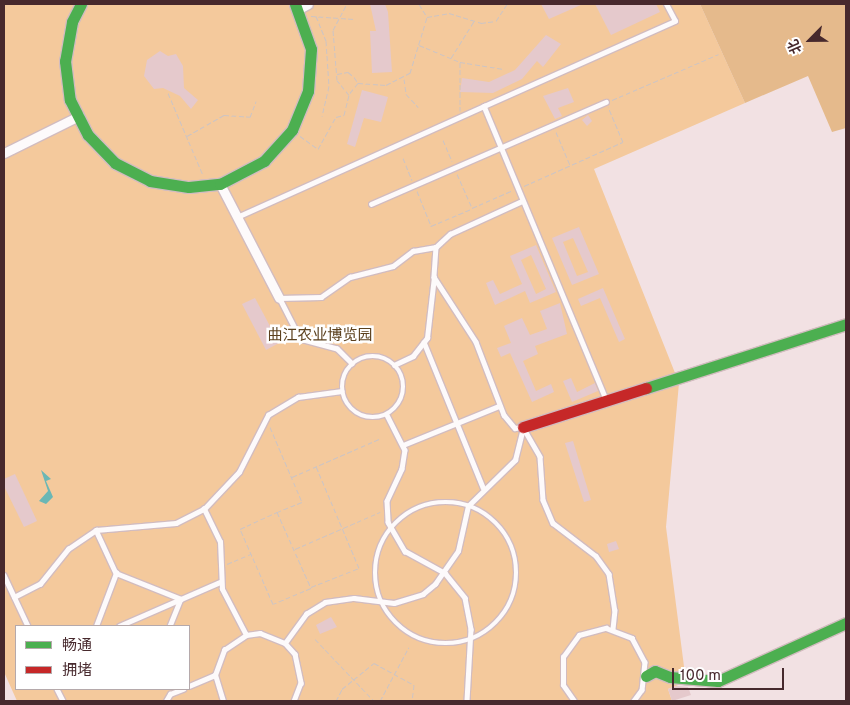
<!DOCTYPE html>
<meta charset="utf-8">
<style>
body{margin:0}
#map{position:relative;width:850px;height:705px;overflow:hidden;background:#f2e1e3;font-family:Overpass,"Noto Sans SC",sans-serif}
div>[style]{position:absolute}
.green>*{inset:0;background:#f4c99c}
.forest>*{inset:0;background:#e5ba8c}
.water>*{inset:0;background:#6ab7b5}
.building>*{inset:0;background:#e5c9cc}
.path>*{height:1px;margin-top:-0.5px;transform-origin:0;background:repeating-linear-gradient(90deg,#ccc4c4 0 5px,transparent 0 7.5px)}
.roads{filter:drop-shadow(1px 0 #d2bcbf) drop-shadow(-1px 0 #d2bcbf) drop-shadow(0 1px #d2bcbf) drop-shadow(0 -1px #d2bcbf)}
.lane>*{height:4.5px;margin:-2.25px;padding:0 2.25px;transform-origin:2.25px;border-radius:2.25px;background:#fdfafb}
.lane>.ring{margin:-2.25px;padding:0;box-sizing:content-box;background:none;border:4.5px solid #fdfafb;border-radius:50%}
.street>*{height:9px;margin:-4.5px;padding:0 4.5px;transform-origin:4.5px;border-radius:4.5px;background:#fdfafb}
.fast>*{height:11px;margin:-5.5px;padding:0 5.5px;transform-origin:5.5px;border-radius:5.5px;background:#4caf50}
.jam>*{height:11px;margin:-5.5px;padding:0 5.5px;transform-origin:5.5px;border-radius:5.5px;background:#c62828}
span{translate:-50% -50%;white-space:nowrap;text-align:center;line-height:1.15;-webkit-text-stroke:5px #fff;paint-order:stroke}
.park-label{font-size:15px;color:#5c411e}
.frame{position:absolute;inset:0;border:5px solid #47292d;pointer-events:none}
.legend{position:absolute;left:15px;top:625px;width:175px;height:65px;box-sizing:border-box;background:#fff;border:1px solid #b5a9ab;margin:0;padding:6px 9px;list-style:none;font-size:15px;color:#47292d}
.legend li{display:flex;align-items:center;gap:10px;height:25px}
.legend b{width:25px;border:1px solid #b5a9ab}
.north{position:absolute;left:785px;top:15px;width:50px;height:50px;-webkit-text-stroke:4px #fff;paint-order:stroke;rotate:247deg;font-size:14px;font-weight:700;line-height:20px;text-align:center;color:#47292d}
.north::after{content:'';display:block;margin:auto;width:18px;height:22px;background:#47292d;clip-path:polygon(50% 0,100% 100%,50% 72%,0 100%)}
.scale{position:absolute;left:672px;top:668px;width:112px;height:22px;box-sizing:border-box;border:2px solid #47292d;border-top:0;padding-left:6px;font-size:15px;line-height:18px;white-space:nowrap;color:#47292d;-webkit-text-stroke:4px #fff;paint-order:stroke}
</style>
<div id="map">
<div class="green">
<div style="clip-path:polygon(evenodd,4px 4px,700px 4px,745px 103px,594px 169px,679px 383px,666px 527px,686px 682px,668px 689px,672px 701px,17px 701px,4px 672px,4px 4px,16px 626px,189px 626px,189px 689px,16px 689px,16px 626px)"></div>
</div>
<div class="forest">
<div style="clip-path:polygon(700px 4px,846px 4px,846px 128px,832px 132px,808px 76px,745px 103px)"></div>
</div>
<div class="water">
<div style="clip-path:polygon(41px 470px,51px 479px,46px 481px,53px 497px,46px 504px,39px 501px,48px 491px)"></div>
</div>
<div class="building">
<div style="clip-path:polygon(370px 4px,385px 4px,388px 12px,392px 72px,372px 73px,370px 31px,376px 31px)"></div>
<div style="clip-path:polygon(541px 4px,583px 4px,549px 19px)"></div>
<div style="clip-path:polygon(595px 4px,656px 4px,660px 12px,611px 35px)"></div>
<div style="clip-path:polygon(546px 35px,561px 44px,543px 67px,537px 61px,522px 79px,493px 93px,460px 92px,462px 78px,489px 82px,515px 70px)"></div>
<div style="clip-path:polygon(160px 51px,168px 56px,176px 54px,183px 66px,184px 88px,198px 100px,191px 109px,180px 96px,163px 88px,154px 89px,144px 76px,147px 60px)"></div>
<div style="clip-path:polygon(568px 88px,574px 102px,558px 108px,562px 116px,555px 119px,543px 96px)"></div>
<div style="clip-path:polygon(362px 90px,388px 97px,381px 122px,364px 118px,355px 147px,347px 144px)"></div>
<div style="clip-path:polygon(588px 115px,592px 121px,587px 126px,582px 120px)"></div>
<div style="clip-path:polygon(evenodd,579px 227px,599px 274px,572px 285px,552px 238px,579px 227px,573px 238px,588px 272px,577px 276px,563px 242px,573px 238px)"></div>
<div style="clip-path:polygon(evenodd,536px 245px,556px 292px,530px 303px,525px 291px,495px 305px,486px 283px,493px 280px,500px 294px,522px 284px,510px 256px,536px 245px,531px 255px,546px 289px,536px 294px,521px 260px,531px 255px)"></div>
<div style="clip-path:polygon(603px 288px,625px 339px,619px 342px,600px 298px,581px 306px,578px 299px)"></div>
<div style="clip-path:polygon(255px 298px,279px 343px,266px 350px,242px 304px)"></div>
<div style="clip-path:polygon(560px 303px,567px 334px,535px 346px,538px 354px,523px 361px,536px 391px,551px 384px,554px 392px,532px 402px,510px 353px,501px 357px,497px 348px,511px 343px,504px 326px,522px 318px,530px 335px,547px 329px,540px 311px)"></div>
<div style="clip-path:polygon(571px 378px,577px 392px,595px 383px,598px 391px,572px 402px,563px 381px)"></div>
<div style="clip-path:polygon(573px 441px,591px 500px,584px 502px,565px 443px)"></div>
<div style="clip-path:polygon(15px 474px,37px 521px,24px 527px,4px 486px,4px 479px)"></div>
<div style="clip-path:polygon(616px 541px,619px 549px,609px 552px,607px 544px)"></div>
<div style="clip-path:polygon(331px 617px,337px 627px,320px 634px,316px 625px)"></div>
<div style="clip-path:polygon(676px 686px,688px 687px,691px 695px,672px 701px,668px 689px)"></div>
</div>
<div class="path">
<div style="left:419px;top:4px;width:15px;rotate:58deg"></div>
<div style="left:427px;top:17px;width:22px;rotate:-10deg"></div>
<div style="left:449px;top:13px;width:34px;rotate:17deg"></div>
<div style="left:481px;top:23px;width:15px;rotate:-8deg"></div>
<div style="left:496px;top:21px;width:20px;rotate:-57deg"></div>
<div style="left:311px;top:16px;width:43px;rotate:4deg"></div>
<div style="left:316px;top:16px;width:27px;rotate:68deg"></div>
<div style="left:326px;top:41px;width:45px;rotate:86.2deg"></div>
<div style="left:329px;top:86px;width:31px;rotate:103deg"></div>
<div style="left:419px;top:45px;width:44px;rotate:22.5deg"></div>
<div style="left:460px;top:62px;width:49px;rotate:90deg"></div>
<div style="left:451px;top:58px;width:44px;rotate:-58.1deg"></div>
<div style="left:460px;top:62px;width:44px;rotate:9.2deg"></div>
<div style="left:337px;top:74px;width:11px;rotate:-10deg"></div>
<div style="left:348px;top:72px;width:8px;rotate:40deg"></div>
<div style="left:354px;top:77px;width:7px;rotate:56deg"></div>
<div style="left:358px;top:83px;width:14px;rotate:129deg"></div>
<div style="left:404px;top:79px;width:15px;rotate:82deg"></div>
<div style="left:406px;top:94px;width:18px;rotate:47deg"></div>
<div style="left:358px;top:83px;width:28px;rotate:4deg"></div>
<div style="left:386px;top:85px;width:27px;rotate:-27deg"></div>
<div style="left:410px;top:73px;width:59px;rotate:-73.1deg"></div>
<div style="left:168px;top:93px;width:89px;rotate:66.9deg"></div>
<div style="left:612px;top:100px;width:116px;rotate:-23.3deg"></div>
<div style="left:556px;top:132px;width:36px;rotate:67deg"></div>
<div style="left:187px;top:136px;width:43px;rotate:-29.6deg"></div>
<div style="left:224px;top:115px;width:26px;rotate:4deg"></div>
<div style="left:250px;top:117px;width:17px;rotate:-69deg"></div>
<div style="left:300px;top:136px;width:22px;rotate:36deg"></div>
<div style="left:318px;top:149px;width:37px;rotate:-61deg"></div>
<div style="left:336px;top:117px;width:8px;rotate:-14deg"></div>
<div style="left:344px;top:115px;width:21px;rotate:-76deg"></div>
<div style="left:349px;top:95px;width:19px;rotate:-129deg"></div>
<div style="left:337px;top:80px;width:50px;rotate:-94.6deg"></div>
<div style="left:333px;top:30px;width:30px;rotate:-62deg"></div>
<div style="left:443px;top:140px;width:23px;rotate:67deg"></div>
<div style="left:403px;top:158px;width:24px;rotate:68deg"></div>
<div style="left:457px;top:174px;width:37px;rotate:66deg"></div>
<div style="left:472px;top:208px;width:43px;rotate:-23.6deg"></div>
<div style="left:524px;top:186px;width:108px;rotate:-24deg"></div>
<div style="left:623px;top:142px;width:38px;rotate:-113deg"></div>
<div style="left:417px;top:191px;width:38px;rotate:68deg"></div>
<div style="left:431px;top:226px;width:43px;rotate:-23deg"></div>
<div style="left:270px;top:427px;width:82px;rotate:66.9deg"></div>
<div style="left:302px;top:502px;width:27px;rotate:158deg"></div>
<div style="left:277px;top:512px;width:83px;rotate:65.9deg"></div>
<div style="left:311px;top:588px;width:41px;rotate:157.2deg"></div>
<div style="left:273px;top:604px;width:82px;rotate:-113.7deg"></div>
<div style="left:240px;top:529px;width:41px;rotate:-24.7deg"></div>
<div style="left:292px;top:477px;width:95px;rotate:-23.6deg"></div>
<div style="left:295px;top:549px;width:93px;rotate:-23.5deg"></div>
<div style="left:227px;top:564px;width:26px;rotate:-23deg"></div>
<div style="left:311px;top:587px;width:52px;rotate:-21.6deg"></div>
<div style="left:359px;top:568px;width:111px;rotate:-112.9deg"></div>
<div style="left:315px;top:639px;width:86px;rotate:46.4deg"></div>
<div style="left:336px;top:701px;width:13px;rotate:-63deg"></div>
<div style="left:342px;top:689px;width:41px;rotate:-39.1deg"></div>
<div style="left:374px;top:663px;width:46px;rotate:28.8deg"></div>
<div style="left:414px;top:685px;width:16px;rotate:97deg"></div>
<div style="left:380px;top:701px;width:61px;rotate:-61.8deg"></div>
</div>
<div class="roads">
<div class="lane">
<div style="left:484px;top:106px;width:209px;rotate:-24deg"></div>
<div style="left:675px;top:21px;width:19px;rotate:-118deg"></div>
<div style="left:371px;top:204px;width:256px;rotate:-23.5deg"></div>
<div style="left:237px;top:217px;width:271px;rotate:-24.2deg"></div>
<div style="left:484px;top:106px;width:317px;rotate:67.4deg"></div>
<div style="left:436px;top:247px;width:19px;rotate:-43deg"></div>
<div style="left:450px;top:234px;width:79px;rotate:-24.6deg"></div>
<div style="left:424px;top:342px;width:157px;rotate:67.9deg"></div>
<div class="ring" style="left:342px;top:356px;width:57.5px;height:57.5px"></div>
<div style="left:352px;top:364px;width:21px;rotate:-135deg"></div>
<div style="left:337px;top:349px;width:38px;rotate:-165deg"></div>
<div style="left:300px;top:339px;width:46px;rotate:-117.1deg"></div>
<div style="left:279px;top:298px;width:42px;rotate:-1.4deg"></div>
<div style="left:321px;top:297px;width:35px;rotate:-35deg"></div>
<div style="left:350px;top:277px;width:44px;rotate:-14.3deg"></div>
<div style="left:393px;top:266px;width:25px;rotate:-37deg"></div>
<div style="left:413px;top:251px;width:23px;rotate:-10deg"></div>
<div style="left:436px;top:247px;width:30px;rotate:94deg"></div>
<div style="left:434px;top:277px;width:77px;rotate:57.1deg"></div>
<div style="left:476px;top:342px;width:78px;rotate:69deg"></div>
<div style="left:504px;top:415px;width:17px;rotate:50deg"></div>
<div style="left:515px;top:428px;width:8px;rotate:-7deg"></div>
<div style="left:523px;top:427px;width:34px;rotate:60deg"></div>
<div style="left:540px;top:457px;width:43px;rotate:86deg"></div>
<div style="left:543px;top:500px;width:25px;rotate:67deg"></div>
<div style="left:553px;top:523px;width:54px;rotate:37.5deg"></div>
<div style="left:596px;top:556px;width:22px;rotate:54deg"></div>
<div style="left:609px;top:574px;width:36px;rotate:81deg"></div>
<div style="left:615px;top:610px;width:19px;rotate:96deg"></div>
<div style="left:394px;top:365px;width:21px;rotate:-25deg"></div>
<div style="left:413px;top:356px;width:23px;rotate:-52deg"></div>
<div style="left:427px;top:338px;width:61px;rotate:-83.5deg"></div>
<div style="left:387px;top:415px;width:39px;rotate:63deg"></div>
<div style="left:405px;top:450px;width:19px;rotate:99deg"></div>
<div style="left:402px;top:469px;width:35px;rotate:115deg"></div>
<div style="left:387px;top:501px;width:21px;rotate:87deg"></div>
<div style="left:388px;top:522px;width:34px;rotate:60deg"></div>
<div style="left:405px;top:551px;width:46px;rotate:28.8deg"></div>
<div style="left:445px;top:573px;width:32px;rotate:51deg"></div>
<div style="left:465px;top:598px;width:32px;rotate:79deg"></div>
<div style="left:471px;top:629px;width:72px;rotate:93.2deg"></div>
<div style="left:403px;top:445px;width:104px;rotate:-22.1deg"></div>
<div class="ring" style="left:375px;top:502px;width:137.5px;height:137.5px"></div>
<div style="left:96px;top:530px;width:47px;rotate:65.1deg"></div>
<div style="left:4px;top:575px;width:56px;rotate:64.8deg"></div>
<div style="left:14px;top:597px;width:29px;rotate:-27deg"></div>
<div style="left:40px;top:584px;width:45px;rotate:-51.3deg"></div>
<div style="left:68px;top:549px;width:34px;rotate:-34deg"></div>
<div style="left:96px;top:530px;width:80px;rotate:-5deg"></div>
<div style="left:176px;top:523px;width:31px;rotate:-27deg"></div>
<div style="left:96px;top:626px;width:57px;rotate:-69.3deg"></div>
<div style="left:116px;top:573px;width:70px;rotate:21.8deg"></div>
<div style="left:181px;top:599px;width:29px;rotate:112deg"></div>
<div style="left:119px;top:626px;width:110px;rotate:-23.5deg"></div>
<div style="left:246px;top:635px;width:52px;rotate:-117.6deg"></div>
<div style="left:222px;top:589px;width:47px;rotate:-92.4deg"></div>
<div style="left:220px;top:542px;width:37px;rotate:-116deg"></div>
<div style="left:204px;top:509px;width:51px;rotate:-46.6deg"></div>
<div style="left:239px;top:472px;width:64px;rotate:-63deg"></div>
<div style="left:268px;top:415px;width:35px;rotate:-31deg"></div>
<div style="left:298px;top:397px;width:44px;rotate:-7.8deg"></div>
<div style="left:285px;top:643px;width:36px;rotate:-54deg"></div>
<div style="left:306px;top:614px;width:22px;rotate:-32deg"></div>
<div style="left:325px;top:602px;width:29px;rotate:-8deg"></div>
<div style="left:354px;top:598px;width:40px;rotate:7.1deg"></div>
<div style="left:394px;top:603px;width:30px;rotate:-17deg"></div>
<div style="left:423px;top:594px;width:16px;rotate:-40deg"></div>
<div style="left:435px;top:584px;width:40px;rotate:-55.1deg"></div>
<div style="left:458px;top:551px;width:46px;rotate:-77.5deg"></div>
<div style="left:468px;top:506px;width:66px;rotate:-44.4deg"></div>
<div style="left:515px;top:460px;width:32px;rotate:-76deg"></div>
<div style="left:189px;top:686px;width:28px;rotate:-23deg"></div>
<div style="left:57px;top:689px;width:13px;rotate:63deg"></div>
<div style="left:166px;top:701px;width:8px;rotate:-60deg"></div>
<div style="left:170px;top:694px;width:14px;rotate:-21deg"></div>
<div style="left:223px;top:701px;width:27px;rotate:-107deg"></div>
<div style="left:215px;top:675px;width:27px;rotate:-70deg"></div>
<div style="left:224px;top:650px;width:27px;rotate:-34deg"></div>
<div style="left:246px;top:635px;width:14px;rotate:-8deg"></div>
<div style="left:260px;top:633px;width:27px;rotate:22deg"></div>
<div style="left:285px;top:643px;width:15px;rotate:48deg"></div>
<div style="left:295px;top:654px;width:30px;rotate:78deg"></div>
<div style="left:301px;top:683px;width:19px;rotate:111deg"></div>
<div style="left:574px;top:701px;width:19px;rotate:-125deg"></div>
<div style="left:563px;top:685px;width:28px;rotate:-90deg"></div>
<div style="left:563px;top:657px;width:27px;rotate:-54deg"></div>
<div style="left:579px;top:635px;width:28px;rotate:-15deg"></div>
<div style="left:606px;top:628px;width:28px;rotate:21deg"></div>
<div style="left:632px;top:638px;width:27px;rotate:62deg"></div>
<div style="left:645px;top:662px;width:28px;rotate:96deg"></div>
<div style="left:642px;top:690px;width:14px;rotate:126deg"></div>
</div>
<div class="street">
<div style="left:299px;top:9px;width:10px;rotate:-29deg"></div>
<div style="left:4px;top:153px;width:84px;rotate:-26.3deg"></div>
<div style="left:220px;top:184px;width:128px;rotate:62.6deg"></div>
</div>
<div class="fast">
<div style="left:81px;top:4px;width:20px;rotate:117deg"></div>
<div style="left:72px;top:22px;width:40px;rotate:100deg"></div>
<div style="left:65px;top:61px;width:39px;rotate:83deg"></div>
<div style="left:70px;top:100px;width:39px;rotate:63deg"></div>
<div style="left:88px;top:135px;width:39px;rotate:46deg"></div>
<div style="left:115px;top:163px;width:39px;rotate:27deg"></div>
<div style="left:150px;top:181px;width:39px;rotate:9deg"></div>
<div style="left:189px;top:187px;width:31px;rotate:-6deg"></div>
<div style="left:220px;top:184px;width:50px;rotate:-27.6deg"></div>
<div style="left:264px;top:161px;width:42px;rotate:-47.9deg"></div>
<div style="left:292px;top:130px;width:42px;rotate:-67.7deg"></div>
<div style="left:308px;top:91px;width:42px;rotate:-85.9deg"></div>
<div style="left:311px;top:49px;width:48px;rotate:-109.6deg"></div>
<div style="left:646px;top:388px;width:210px;rotate:-17.7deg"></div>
<div style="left:646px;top:676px;width:10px;rotate:-29deg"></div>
<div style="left:655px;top:671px;width:16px;rotate:22deg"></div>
<div style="left:670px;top:677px;width:48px;rotate:4.8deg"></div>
<div style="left:718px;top:681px;width:141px;rotate:-24.4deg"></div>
</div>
<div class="jam">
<div style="left:523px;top:427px;width:129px;rotate:-17.6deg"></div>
</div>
</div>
<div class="park-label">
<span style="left:320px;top:337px">曲江农业博览园</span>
</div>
<div class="frame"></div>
<ul class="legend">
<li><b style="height:6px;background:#4caf50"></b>畅通</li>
<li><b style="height:6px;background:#c62828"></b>拥堵</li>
</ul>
<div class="north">北</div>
<div class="scale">100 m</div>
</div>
